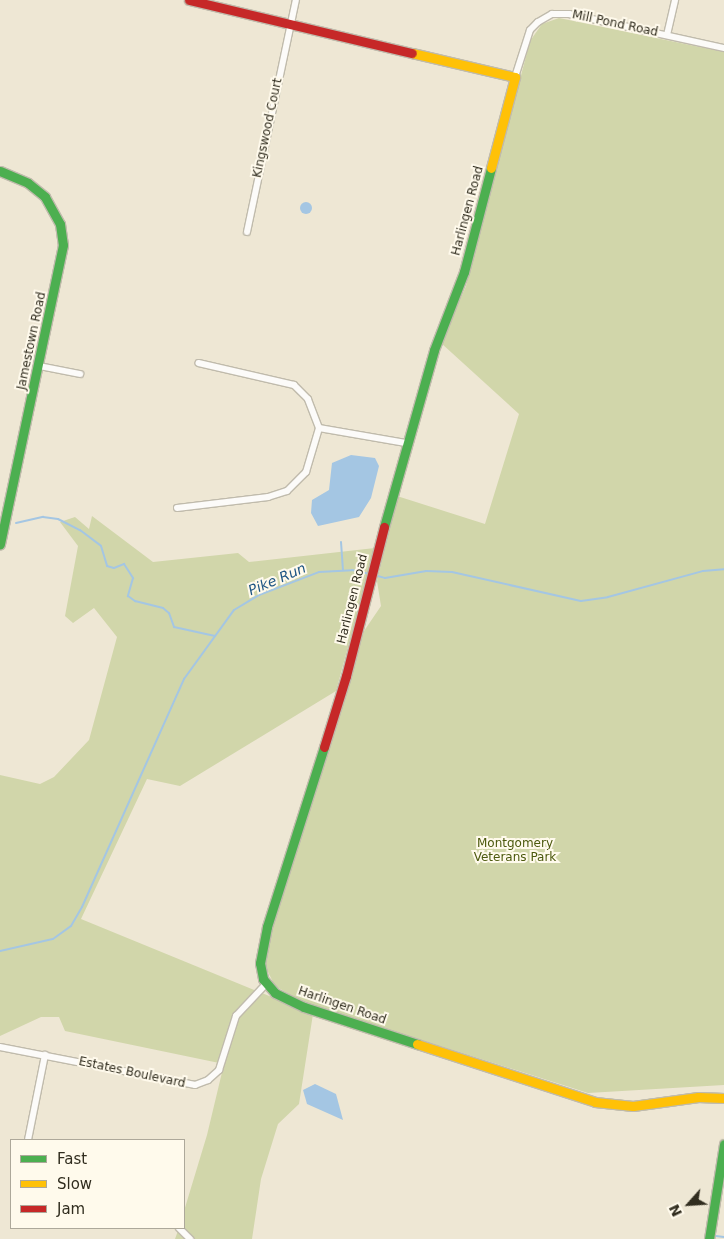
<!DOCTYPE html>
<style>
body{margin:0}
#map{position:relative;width:724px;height:1239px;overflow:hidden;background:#eee7d4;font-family:"DejaVu Sans",sans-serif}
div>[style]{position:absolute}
.green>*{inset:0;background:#d1d6aa}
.water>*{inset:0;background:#a4c6e3}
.round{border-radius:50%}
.stream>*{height:2px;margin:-1px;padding:0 1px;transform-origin:1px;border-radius:1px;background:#a4c6e3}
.roads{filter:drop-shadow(1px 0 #c0bbac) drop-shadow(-1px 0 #c0bbac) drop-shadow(0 1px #c0bbac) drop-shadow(0 -1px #c0bbac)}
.street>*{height:6px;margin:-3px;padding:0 3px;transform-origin:3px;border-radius:3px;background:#fcfbf9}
.fast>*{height:9px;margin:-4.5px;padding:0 4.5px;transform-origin:4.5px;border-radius:4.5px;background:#4caf50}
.slow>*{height:9px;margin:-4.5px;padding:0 4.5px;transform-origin:4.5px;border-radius:4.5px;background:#ffc107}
.jam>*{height:9px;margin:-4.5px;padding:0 4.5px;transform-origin:4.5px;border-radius:4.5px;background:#c62828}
span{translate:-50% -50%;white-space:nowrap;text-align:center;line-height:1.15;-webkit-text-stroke:4px #fffaec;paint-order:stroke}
.street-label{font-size:12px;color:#312d1f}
.park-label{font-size:12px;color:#4c590e}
.water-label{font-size:14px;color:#1e5584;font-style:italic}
.legend{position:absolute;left:10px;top:1139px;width:175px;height:90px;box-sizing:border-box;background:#fffaec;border:1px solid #ada89a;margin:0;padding:6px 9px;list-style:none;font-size:15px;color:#312d1f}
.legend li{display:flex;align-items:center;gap:10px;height:25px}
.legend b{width:25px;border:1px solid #ada89a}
.north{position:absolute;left:664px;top:1179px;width:50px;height:50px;-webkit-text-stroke:4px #fffaec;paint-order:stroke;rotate:244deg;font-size:14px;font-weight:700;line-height:20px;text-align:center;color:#312d1f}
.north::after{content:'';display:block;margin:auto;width:18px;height:22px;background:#312d1f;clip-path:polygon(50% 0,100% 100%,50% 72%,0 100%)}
</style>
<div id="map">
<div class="green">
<div style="clip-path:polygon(559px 18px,724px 52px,724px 1085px,588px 1093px,305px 1003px,275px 986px,265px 966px,266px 949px,286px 878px,364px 631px,381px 606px,377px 581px,397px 496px,485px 524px,519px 414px,441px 343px,466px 286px,530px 41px,542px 24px)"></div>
<div style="clip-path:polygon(92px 516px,153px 562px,238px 553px,249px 562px,375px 548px,336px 691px,180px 786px,147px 779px,81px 919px,313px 1014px,299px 1104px,278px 1124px,261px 1179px,252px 1239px,175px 1239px,179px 1228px,184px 1228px,184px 1211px,207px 1135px,224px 1064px,65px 1031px,59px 1017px,41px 1017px,0 1036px,0 775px,40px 784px,54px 777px,89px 740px,117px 637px,94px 608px,73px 623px,65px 616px,78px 546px,60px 522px,75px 517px,89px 529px)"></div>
</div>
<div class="water">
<div class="round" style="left:300px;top:202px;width:12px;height:12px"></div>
<div style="clip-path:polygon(351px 455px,375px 458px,379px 466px,371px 498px,359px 517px,318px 526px,311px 513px,312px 500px,329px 490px,332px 463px)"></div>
<div style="clip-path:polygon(315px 1084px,336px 1094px,343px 1120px,307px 1104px,303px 1090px)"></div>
</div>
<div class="stream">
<div style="left:16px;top:523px;width:28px;rotate:-13deg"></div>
<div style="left:43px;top:517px;width:15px;rotate:8deg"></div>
<div style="left:58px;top:519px;width:25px;rotate:27deg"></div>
<div style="left:80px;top:530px;width:26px;rotate:37deg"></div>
<div style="left:101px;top:546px;width:21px;rotate:73deg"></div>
<div style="left:107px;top:566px;width:7px;rotate:16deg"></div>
<div style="left:114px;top:568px;width:11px;rotate:-22deg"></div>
<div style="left:124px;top:564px;width:17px;rotate:57deg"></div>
<div style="left:133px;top:578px;width:19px;rotate:106deg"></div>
<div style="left:128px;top:596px;width:9px;rotate:36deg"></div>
<div style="left:135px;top:601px;width:29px;rotate:14deg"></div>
<div style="left:163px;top:608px;width:8px;rotate:40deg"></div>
<div style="left:169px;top:613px;width:15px;rotate:70deg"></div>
<div style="left:174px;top:627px;width:42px;rotate:12.4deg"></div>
<div style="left:341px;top:542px;width:28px;rotate:86deg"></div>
<div style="left:374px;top:575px;width:11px;rotate:15deg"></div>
<div style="left:385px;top:578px;width:42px;rotate:-9.7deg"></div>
<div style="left:426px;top:571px;width:26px;rotate:2deg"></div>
<div style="left:452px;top:572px;width:132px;rotate:12.7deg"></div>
<div style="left:581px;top:601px;width:27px;rotate:-8deg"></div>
<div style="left:608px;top:597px;width:98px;rotate:-15.3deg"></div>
<div style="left:703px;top:571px;width:21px;rotate:-5deg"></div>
<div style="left:0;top:951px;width:54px;rotate:-12.8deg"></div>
<div style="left:53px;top:939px;width:22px;rotate:-36deg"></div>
<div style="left:71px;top:926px;width:22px;rotate:-60deg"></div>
<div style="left:82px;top:907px;width:250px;rotate:-65.9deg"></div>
<div style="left:184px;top:679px;width:85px;rotate:-54.1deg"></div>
<div style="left:234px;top:610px;width:29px;rotate:-31deg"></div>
<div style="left:259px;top:595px;width:64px;rotate:-21deg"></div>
<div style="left:319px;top:572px;width:33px;rotate:-3deg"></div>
<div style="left:352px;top:570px;width:17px;rotate:13deg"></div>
<div style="left:716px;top:1236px;width:8px;rotate:7deg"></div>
</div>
<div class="roads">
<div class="street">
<div style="left:667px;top:35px;width:36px;rotate:-77deg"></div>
<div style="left:515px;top:77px;width:49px;rotate:-72.3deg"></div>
<div style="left:530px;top:30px;width:11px;rotate:-45deg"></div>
<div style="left:538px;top:22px;width:16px;rotate:-30deg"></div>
<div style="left:552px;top:14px;width:17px"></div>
<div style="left:569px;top:14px;width:159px;rotate:12.4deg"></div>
<div style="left:247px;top:232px;width:237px;rotate:-78.1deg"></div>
<div style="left:39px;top:366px;width:42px;rotate:11deg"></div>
<div style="left:319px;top:428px;width:88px;rotate:9.8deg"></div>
<div style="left:177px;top:508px;width:92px;rotate:-6.9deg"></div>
<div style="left:268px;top:497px;width:20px;rotate:-18deg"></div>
<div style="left:287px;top:491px;width:27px;rotate:-45deg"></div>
<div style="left:306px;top:472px;width:46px;rotate:-73.5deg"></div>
<div style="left:319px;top:428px;width:31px;rotate:-111deg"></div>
<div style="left:308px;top:399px;width:20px;rotate:-135deg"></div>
<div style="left:294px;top:385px;width:98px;rotate:-167deg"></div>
<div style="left:0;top:1047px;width:199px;rotate:11deg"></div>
<div style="left:195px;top:1085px;width:14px;rotate:-21deg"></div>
<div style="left:208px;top:1080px;width:15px;rotate:-42deg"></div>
<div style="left:219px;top:1070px;width:57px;rotate:-72.5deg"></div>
<div style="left:236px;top:1016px;width:44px;rotate:-46.8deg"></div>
<div style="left:28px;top:1140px;width:87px;rotate:-78.7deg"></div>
<div style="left:179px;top:1228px;width:16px;rotate:45deg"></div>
</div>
<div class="fast">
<div style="left:0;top:171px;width:30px;rotate:23deg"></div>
<div style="left:28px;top:183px;width:22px;rotate:39deg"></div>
<div style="left:45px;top:197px;width:31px;rotate:61deg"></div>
<div style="left:60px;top:224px;width:21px;rotate:82deg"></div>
<div style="left:63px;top:245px;width:306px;rotate:101.9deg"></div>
<div style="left:384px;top:527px;width:184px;rotate:-74.2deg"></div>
<div style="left:434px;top:350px;width:84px;rotate:-69deg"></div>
<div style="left:464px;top:272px;width:107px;rotate:-75.4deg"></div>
<div style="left:324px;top:747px;width:189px;rotate:107.6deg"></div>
<div style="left:267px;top:927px;width:37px;rotate:101deg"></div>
<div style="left:260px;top:963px;width:16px;rotate:79deg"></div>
<div style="left:263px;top:979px;width:18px;rotate:49deg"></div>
<div style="left:275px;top:993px;width:32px;rotate:26deg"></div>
<div style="left:304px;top:1007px;width:119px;rotate:18.1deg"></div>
<div style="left:709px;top:1239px;width:96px;rotate:-81deg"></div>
</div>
<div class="slow">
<div style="left:412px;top:53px;width:106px;rotate:13.1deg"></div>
<div style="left:515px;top:77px;width:94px;rotate:104.8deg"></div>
<div style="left:417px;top:1044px;width:187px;rotate:18deg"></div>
<div style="left:595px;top:1102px;width:38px;rotate:6deg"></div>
<div style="left:633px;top:1106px;width:66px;rotate:-7.9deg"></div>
<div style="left:698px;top:1097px;width:26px;rotate:2deg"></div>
</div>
<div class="jam">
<div style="left:189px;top:0;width:229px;rotate:13.4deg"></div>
<div style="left:324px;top:747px;width:74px;rotate:-72.8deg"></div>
<div style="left:346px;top:676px;width:154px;rotate:-75.7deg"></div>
</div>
</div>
<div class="street-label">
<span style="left:615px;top:24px;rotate:12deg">Mill Pond Road</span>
<span style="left:268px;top:128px;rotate:-78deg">Kingswood Court</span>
<span style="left:468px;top:211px;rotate:-75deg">Harlingen Road</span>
<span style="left:32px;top:341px;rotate:-78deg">Jamestown Road</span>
<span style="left:353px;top:599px;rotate:-76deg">Harlingen Road</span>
<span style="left:342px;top:1006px;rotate:19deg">Harlingen Road</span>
<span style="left:132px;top:1073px;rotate:12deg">Estates Boulevard</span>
</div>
<div class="park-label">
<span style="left:515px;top:851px">Montgomery<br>Veterans Park</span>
</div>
<div class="water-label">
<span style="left:277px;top:579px;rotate:-23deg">Pike Run</span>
</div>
<ul class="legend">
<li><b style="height:6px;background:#4caf50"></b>Fast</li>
<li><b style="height:6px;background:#ffc107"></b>Slow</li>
<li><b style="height:6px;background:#c62828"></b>Jam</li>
</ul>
<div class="north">N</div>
</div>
